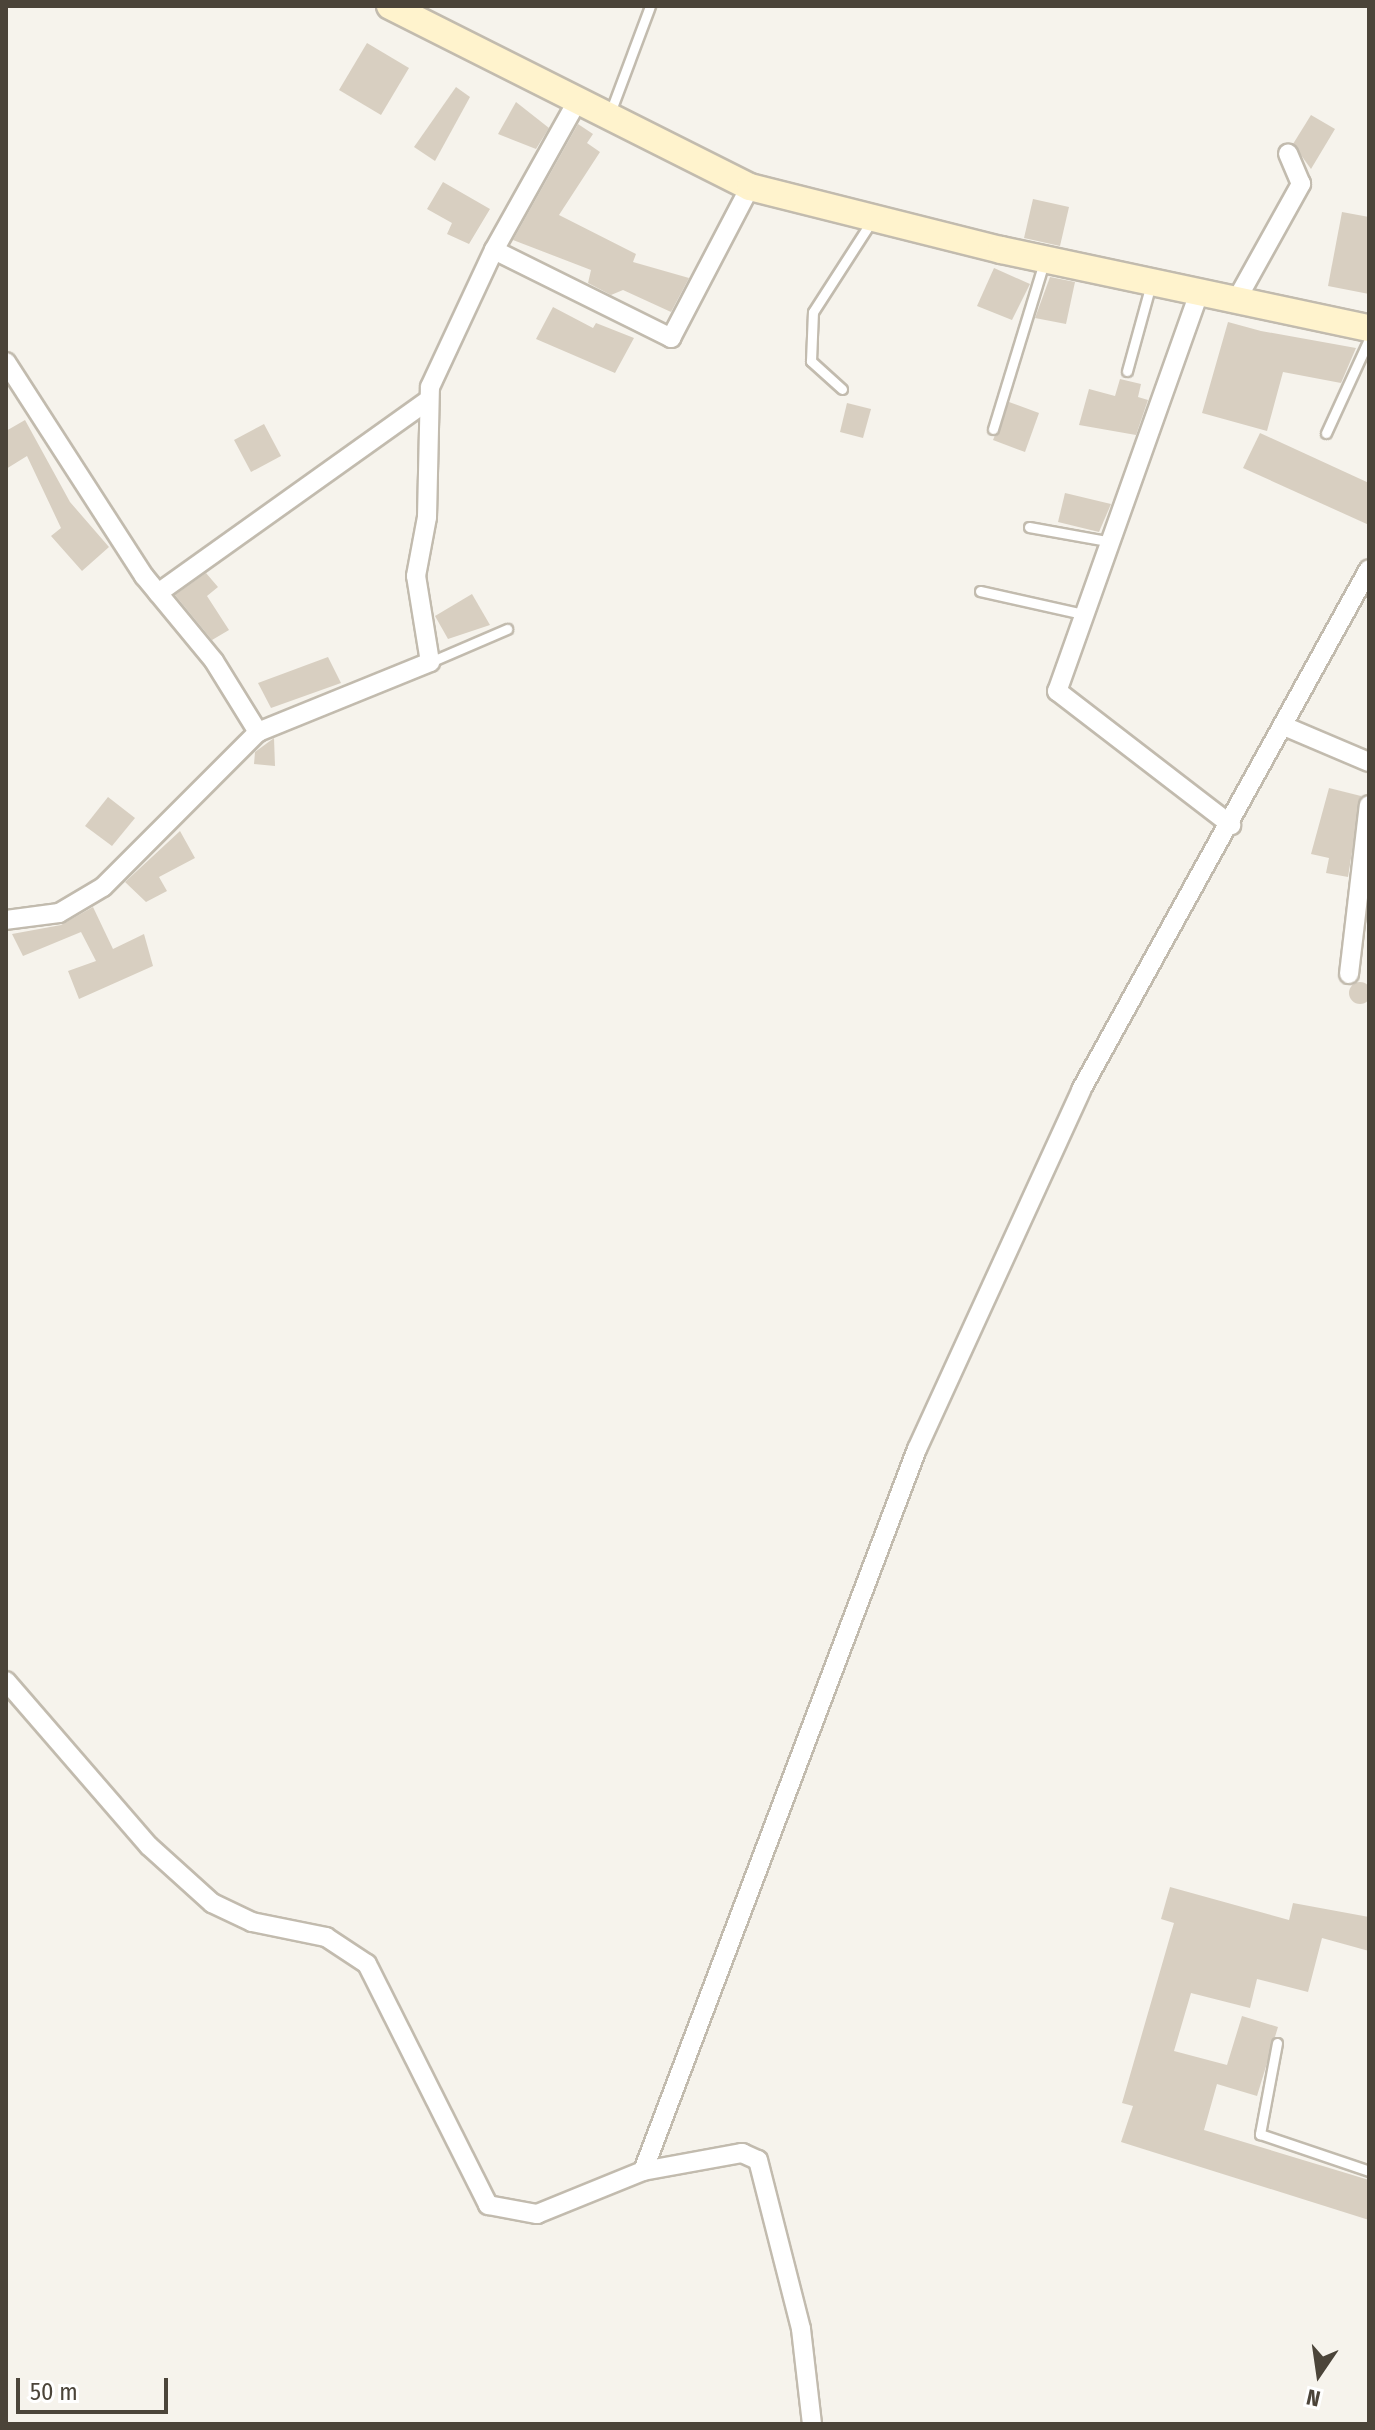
<!DOCTYPE html>
<style>
body{margin:0}
#map{position:relative;width:1375px;height:2430px;overflow:hidden;background:#f6f3ec;font-family:"Fira Sans Condensed",sans-serif}
div>[style]{position:absolute}
.building>*{inset:0;background:#d8cfc1}
.round{border-radius:50%}
.roads{filter:drop-shadow(2px 0 #c2bbae) drop-shadow(-2px 0 #c2bbae) drop-shadow(0 2px #c2bbae) drop-shadow(0 -2px #c2bbae)}
.lane>*{height:9px;margin:-4.5px;padding:0 4.5px;transform-origin:4.5px;border-radius:4.5px;background:#fff}
.street>*{height:18px;margin:-9px;padding:0 9px;transform-origin:9px;border-radius:9px;background:#fff}
.secondary>*{height:26px;margin:-13px;padding:0 13px;transform-origin:13px;border-radius:13px;background:#fff3cd}
span{translate:-50% -50%;white-space:nowrap;text-align:center;line-height:1.15;-webkit-text-stroke:6px #fff;paint-order:stroke}
.frame{position:absolute;inset:0;border:8px solid #4b4439;pointer-events:none}
.north{position:absolute;left:1279px;top:2334px;width:80px;height:80px;-webkit-text-stroke:6px #fff;paint-order:stroke;rotate:193deg;font-size:22px;font-weight:700;line-height:32px;text-align:center;color:#4b4439}
.north::after{content:'';display:block;margin:auto;width:28px;height:36px;background:#4b4439;clip-path:polygon(50% 0,100% 100%,50% 72%,0 100%)}
.scale{position:absolute;left:16px;top:2378px;width:152px;height:36px;box-sizing:border-box;border:4px solid #4b4439;border-top:0;padding-left:10px;font-size:24px;line-height:28px;white-space:nowrap;color:#4b4439;-webkit-text-stroke:6px #fff;paint-order:stroke}
</style>
<div id="map">
<div class="building">
<div style="clip-path:polygon(367px 43px,409px 68px,381px 115px,339px 90px)"></div>
<div style="clip-path:polygon(456px 87px,470px 97px,435px 161px,414px 147px)"></div>
<div style="clip-path:polygon(516px 102px,549px 128px,536px 149px,498px 134px)"></div>
<div style="clip-path:polygon(1311px 115px,1335px 129px,1311px 169px,1293px 144px)"></div>
<div style="clip-path:polygon(578px 124px,593px 134px,587px 143px,600px 152px,559px 215px,636px 254px,633px 262px,689px 278px,671px 312px,623px 290px,611px 295px,588px 283px,591px 270px,513px 240px)"></div>
<div style="clip-path:polygon(443px 182px,490px 209px,469px 244px,447px 234px,452px 223px,427px 209px)"></div>
<div style="clip-path:polygon(1033px 199px,1069px 207px,1060px 246px,1024px 238px)"></div>
<div style="clip-path:polygon(1342px 212px,1369px 217px,1369px 294px,1328px 286px)"></div>
<div style="clip-path:polygon(994px 268px,1030px 284px,1012px 320px,977px 306px)"></div>
<div style="clip-path:polygon(1050px 277px,1075px 282px,1066px 324px,1035px 318px)"></div>
<div style="clip-path:polygon(553px 307px,593px 328px,596px 323px,634px 338px,615px 373px,536px 339px)"></div>
<div style="clip-path:polygon(1228px 322px,1261px 331px,1356px 348px,1341px 383px,1283px 372px,1267px 431px,1202px 413px)"></div>
<div style="clip-path:polygon(1120px 379px,1141px 384px,1138px 397px,1148px 400px,1136px 435px,1079px 425px,1089px 389px,1115px 396px)"></div>
<div style="clip-path:polygon(1009px 402px,1039px 413px,1025px 452px,993px 440px)"></div>
<div style="clip-path:polygon(847px 403px,871px 409px,863px 438px,840px 432px)"></div>
<div style="clip-path:polygon(25px 420px,70px 502px,109px 547px,82px 571px,51px 536px,61px 528px,27px 456px,6px 469px,6px 431px)"></div>
<div style="clip-path:polygon(264px 424px,281px 456px,251px 472px,234px 440px)"></div>
<div style="clip-path:polygon(1260px 433px,1369px 483px,1369px 525px,1243px 468px)"></div>
<div style="clip-path:polygon(1065px 493px,1111px 504px,1099px 532px,1058px 522px)"></div>
<div style="clip-path:polygon(206px 573px,218px 587px,207px 596px,229px 630px,212px 640px,175px 595px)"></div>
<div style="clip-path:polygon(472px 594px,490px 625px,448px 639px,435px 616px)"></div>
<div style="clip-path:polygon(328px 657px,341px 683px,271px 708px,258px 683px)"></div>
<div style="clip-path:polygon(274px 738px,275px 766px,254px 764px,255px 752px)"></div>
<div style="clip-path:polygon(1329px 788px,1361px 796px,1348px 877px,1326px 873px,1329px 858px,1311px 854px)"></div>
<div style="clip-path:polygon(108px 797px,135px 818px,112px 846px,85px 826px)"></div>
<div style="clip-path:polygon(180px 831px,195px 858px,159px 877px,167px 891px,146px 902px,125px 882px)"></div>
<div style="clip-path:polygon(93px 907px,113px 949px,144px 934px,153px 966px,79px 999px,68px 971px,96px 961px,81px 932px,23px 956px,12px 934px,61px 925px)"></div>
<div class="round" style="left:1349px;top:982px;width:22px;height:22px"></div>
<div style="clip-path:polygon(1170px 1887px,1289px 1920px,1293px 1903px,1369px 1917px,1369px 1951px,1322px 1938px,1308px 1992px,1257px 1979px,1250px 2008px,1191px 1993px,1174px 2051px,1227px 2065px,1242px 2016px,1278px 2027px,1257px 2096px,1217px 2084px,1204px 2130px,1369px 2180px,1369px 2220px,1121px 2142px,1133px 2106px,1122px 2103px,1174px 1923px,1161px 1919px)"></div>
</div>
<div class="roads">
<div class="lane">
<div style="left:610px;top:113px;width:114px;rotate:-69.5deg"></div>
<div style="left:1127px;top:371px;width:90px;rotate:-74.6deg"></div>
<div style="left:842px;top:389px;width:42px;rotate:-137.9deg"></div>
<div style="left:811px;top:361px;width:49px;rotate:-87.7deg"></div>
<div style="left:813px;top:312px;width:107px;rotate:-57.2deg"></div>
<div style="left:993px;top:429px;width:175px;rotate:-73deg"></div>
<div style="left:1326px;top:433px;width:103px;rotate:-65.4deg"></div>
<div style="left:1029px;top:527px;width:84px;rotate:10.2deg"></div>
<div style="left:980px;top:591px;width:110px;rotate:12.6deg"></div>
<div style="left:430px;top:662px;width:84px;rotate:-23.2deg"></div>
<div style="left:1277px;top:2043px;width:93px;rotate:100.6deg"></div>
<div style="left:1260px;top:2134px;width:115px;rotate:18.7deg"></div>
</div>
<div class="street">
<div style="left:494px;top:250px;width:198px;rotate:26.4deg"></div>
<div style="left:671px;top:338px;width:170px;rotate:-62.4deg"></div>
<div style="left:1199px;top:293px;width:423px;rotate:109.6deg"></div>
<div style="left:1057px;top:691px;width:220px;rotate:37.6deg"></div>
<div style="left:1237px;top:299px;width:132px;rotate:-60.9deg"></div>
<div style="left:1301px;top:184px;width:33px;rotate:-113deg"></div>
<div style="left:6px;top:362px;width:255px;rotate:57.2deg"></div>
<div style="left:144px;top:576px;width:110px;rotate:50.5deg"></div>
<div style="left:214px;top:661px;width:84px;rotate:58.2deg"></div>
<div style="left:258px;top:732px;width:219px;rotate:135deg"></div>
<div style="left:103px;top:887px;width:51px;rotate:149.4deg"></div>
<div style="left:59px;top:913px;width:53px;rotate:172.5deg"></div>
<div style="left:158px;top:593px;width:330px;rotate:-35.5deg"></div>
<div style="left:1284px;top:726px;width:92px;rotate:23deg"></div>
<div style="left:258px;top:732px;width:186px;rotate:-22.1deg"></div>
<div style="left:430px;top:662px;width:87px;rotate:-99.2deg"></div>
<div style="left:416px;top:576px;width:60px;rotate:-79.4deg"></div>
<div style="left:427px;top:517px;width:130px;rotate:-88.7deg"></div>
<div style="left:430px;top:387px;width:151px;rotate:-65deg"></div>
<div style="left:494px;top:250px;width:166px;rotate:-60.8deg"></div>
<div style="left:1349px;top:974px;width:170px;rotate:-83.3deg"></div>
<div style="left:6px;top:1681px;width:218px;rotate:49.1deg"></div>
<div style="left:149px;top:1846px;width:85px;rotate:42.1deg"></div>
<div style="left:212px;top:1903px;width:44px;rotate:25.4deg"></div>
<div style="left:252px;top:1922px;width:76px;rotate:11.5deg"></div>
<div style="left:326px;top:1937px;width:49px;rotate:33.4deg"></div>
<div style="left:367px;top:1964px;width:270px;rotate:63.3deg"></div>
<div style="left:488px;top:2205px;width:50px;rotate:10.4deg"></div>
<div style="left:537px;top:2214px;width:114px;rotate:-22.1deg"></div>
<div style="left:643px;top:2171px;width:101px;rotate:-10.3deg"></div>
<div style="left:742px;top:2153px;width:17px;rotate:24deg"></div>
<div style="left:758px;top:2160px;width:174px;rotate:75.7deg"></div>
<div style="left:801px;top:2329px;width:96px;rotate:83.4deg"></div>
<div style="left:643px;top:2171px;width:772px;rotate:-69.22deg"></div>
<div style="left:917px;top:1449px;width:395px;rotate:-65.4deg"></div>
<div style="left:1081px;top:1090px;width:595px;rotate:-61.07deg"></div>
</div>
<div class="secondary">
<div style="left:390px;top:6px;width:403px;rotate:26.7deg"></div>
<div style="left:750px;top:187px;width:259px;rotate:14.1deg"></div>
<div style="left:1001px;top:250px;width:376px;rotate:12deg"></div>
</div>
</div>
<div class="frame"></div>
<div class="north">N</div>
<div class="scale">50 m</div>
</div>
